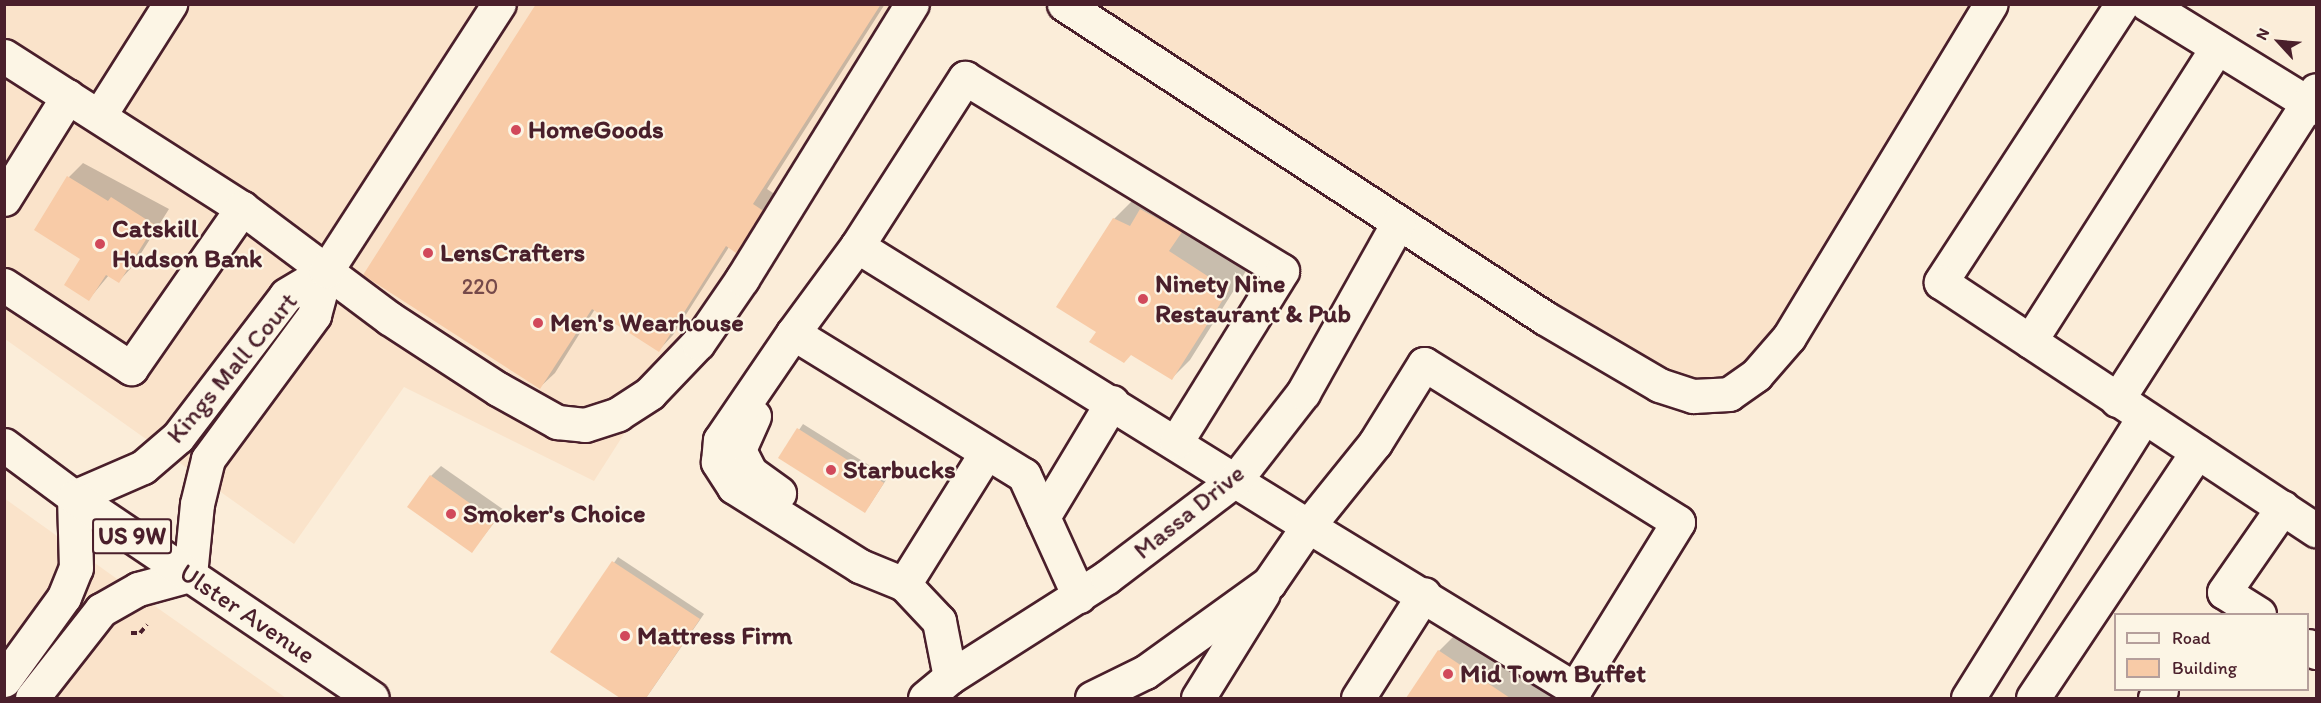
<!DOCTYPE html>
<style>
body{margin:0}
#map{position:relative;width:2321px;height:703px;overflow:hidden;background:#fbedd9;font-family:Itim,sans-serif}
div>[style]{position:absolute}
.built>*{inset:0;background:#fae3ca}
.shadow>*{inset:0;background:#0003}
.building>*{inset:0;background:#f8cba7}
.path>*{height:4px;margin-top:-2px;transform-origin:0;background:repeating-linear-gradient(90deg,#4a1f2b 0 6px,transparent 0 10.5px)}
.roads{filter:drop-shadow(2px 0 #4a1f2b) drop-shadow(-2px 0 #4a1f2b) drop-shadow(0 2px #4a1f2b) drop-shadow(0 -2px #4a1f2b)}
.minor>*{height:33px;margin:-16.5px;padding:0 16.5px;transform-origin:16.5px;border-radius:16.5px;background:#fcf5e5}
.major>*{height:33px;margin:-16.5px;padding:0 16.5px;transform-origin:16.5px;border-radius:16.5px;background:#fcf5e5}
.dots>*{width:16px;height:16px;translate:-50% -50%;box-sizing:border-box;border:3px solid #fcf5e5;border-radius:50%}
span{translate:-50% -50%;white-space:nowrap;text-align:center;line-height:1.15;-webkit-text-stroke:4.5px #fcf5e5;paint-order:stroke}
.number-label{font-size:22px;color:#764a4a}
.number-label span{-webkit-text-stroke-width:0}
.shield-label span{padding:2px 4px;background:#fcf5e5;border:2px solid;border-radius:4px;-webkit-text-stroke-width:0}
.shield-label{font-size:24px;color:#4a1f2b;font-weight:700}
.poi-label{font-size:26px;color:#4a1f2b;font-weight:700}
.left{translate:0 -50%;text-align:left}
.street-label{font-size:26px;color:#4a1f2b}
.frame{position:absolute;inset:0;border:6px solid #4a1f2b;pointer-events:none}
.legend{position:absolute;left:2114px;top:613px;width:195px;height:78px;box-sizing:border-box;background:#fcf5e5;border:2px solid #b59f9b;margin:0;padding:8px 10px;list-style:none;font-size:18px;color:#4a1f2b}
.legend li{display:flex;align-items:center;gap:12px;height:30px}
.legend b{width:30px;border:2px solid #b59f9b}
.north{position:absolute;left:2249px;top:12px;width:60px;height:60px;-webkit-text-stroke:4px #fcf5e5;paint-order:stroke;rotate:296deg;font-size:16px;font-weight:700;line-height:24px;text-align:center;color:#4a1f2b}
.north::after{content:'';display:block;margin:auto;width:21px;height:27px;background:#4a1f2b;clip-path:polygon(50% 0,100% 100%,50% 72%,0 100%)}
</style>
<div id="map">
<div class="built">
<div style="clip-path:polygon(5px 5px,898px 5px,594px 481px,404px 387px,294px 544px,5px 339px)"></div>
<div style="clip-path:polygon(1064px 5px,1991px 5px,1756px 375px,1693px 396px)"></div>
<div style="clip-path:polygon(4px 498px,159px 609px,286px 698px,5px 698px)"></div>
</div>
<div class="shadow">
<div style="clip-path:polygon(538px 4px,885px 4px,767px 189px,779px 197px,729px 247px,673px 335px,659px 350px,595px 309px,555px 373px,540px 387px)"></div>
<div style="clip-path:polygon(83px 163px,169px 209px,133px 266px,119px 281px,109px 275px,89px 299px,69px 177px)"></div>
<div style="clip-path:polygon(1159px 192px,1199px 213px,1186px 232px,1246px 271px,1190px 360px,1172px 378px,1098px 331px,1114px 219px,1132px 201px,1144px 207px)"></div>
<div style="clip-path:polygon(803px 424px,888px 477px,869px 506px,780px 458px)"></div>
<div style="clip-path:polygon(441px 466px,504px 510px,472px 551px,431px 476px)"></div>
<div style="clip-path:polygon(618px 557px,704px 614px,646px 698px,622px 698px,552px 652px)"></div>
<div style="clip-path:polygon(1457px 633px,1555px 698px,1408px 698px,1439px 651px)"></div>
</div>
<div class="building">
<div style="clip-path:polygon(536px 4px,881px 4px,753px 204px,765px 212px,739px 255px,726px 246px,659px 352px,592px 309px,540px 389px,363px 275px)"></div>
<div style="clip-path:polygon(67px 176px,108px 201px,111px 197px,155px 225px,119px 283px,106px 275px,89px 301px,64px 285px,80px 259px,34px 230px)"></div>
<div style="clip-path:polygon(1140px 209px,1182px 232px,1169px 251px,1229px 290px,1172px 380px,1131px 355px,1124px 363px,1089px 342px,1096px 332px,1056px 307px,1113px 218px,1130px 226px)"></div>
<div style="clip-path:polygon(797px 428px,884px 483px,865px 513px,778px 458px)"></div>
<div style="clip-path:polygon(430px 475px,495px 521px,472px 553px,407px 507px)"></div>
<div style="clip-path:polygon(612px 561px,700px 619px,646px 698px,620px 698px,550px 652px)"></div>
<div style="clip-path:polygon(1438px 650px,1510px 698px,1406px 698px)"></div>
</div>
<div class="path">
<div style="left:131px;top:633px;width:9px"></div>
<div style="left:140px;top:633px;width:11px;rotate:-49deg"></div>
</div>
<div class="roads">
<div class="minor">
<div style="left:1064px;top:4px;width:574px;rotate:33.14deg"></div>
<div style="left:1545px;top:318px;width:132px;rotate:30.4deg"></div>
<div style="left:1659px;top:385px;width:36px;rotate:18deg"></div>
<div style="left:1693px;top:396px;width:36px;rotate:-3deg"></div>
<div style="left:1729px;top:394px;width:33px;rotate:-35deg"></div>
<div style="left:1756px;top:375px;width:50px;rotate:-49deg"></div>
<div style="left:1789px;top:337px;width:389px;rotate:-58.8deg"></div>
<div style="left:2122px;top:4px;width:332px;rotate:123.1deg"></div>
<div style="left:1941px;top:282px;width:450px;rotate:33.5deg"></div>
<div style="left:2147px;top:4px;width:189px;rotate:31.6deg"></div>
<div style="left:2308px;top:103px;width:15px;rotate:-58deg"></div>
<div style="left:4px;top:56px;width:282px;rotate:32.6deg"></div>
<div style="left:242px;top:208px;width:184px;rotate:36.8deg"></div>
<div style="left:389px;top:318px;width:130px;rotate:33.1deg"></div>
<div style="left:498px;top:389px;width:68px;rotate:29.2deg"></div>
<div style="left:557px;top:422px;width:28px;rotate:6deg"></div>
<div style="left:585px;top:425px;width:35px;rotate:-18deg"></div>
<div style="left:618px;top:414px;width:38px;rotate:-33deg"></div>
<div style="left:650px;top:393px;width:69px;rotate:-46.2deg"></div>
<div style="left:698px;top:343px;width:78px;rotate:-55.5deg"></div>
<div style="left:742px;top:279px;width:323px;rotate:-58.3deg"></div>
<div style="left:99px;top:116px;width:133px;rotate:-57.6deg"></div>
<div style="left:4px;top:199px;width:121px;rotate:-58.1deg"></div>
<div style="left:857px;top:246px;width:531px;rotate:31.83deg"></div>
<div style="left:1308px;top:526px;width:313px;rotate:31.4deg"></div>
<div style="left:1575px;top:689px;width:196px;rotate:-58.3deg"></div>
<div style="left:1678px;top:522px;width:299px;rotate:-148.1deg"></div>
<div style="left:1424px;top:364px;width:93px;rotate:121.8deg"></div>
<div style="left:1375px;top:443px;width:107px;rotate:128.9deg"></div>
<div style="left:1308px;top:526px;width:69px;rotate:124.4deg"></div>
<div style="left:1269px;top:583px;width:153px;rotate:144.3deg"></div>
<div style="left:1145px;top:672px;width:59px;rotate:153.9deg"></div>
<div style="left:4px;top:285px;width:152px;rotate:33.2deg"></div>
<div style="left:131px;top:368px;width:195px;rotate:-55.2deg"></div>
<div style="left:793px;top:333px;width:108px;rotate:-53.7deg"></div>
<div style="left:857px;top:246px;width:200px;rotate:-57.3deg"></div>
<div style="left:965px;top:78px;width:371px;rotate:31.3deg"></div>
<div style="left:1282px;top:271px;width:201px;rotate:121.8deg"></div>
<div style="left:2030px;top:341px;width:348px;rotate:-57.5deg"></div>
<div style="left:2117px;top:400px;width:353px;rotate:-57.3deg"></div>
<div style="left:2308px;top:103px;width:9px;rotate:32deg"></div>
<div style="left:754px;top:416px;width:37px;rotate:114deg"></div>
<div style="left:739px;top:450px;width:25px;rotate:63deg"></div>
<div style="left:750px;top:472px;width:36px;rotate:36deg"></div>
<div style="left:986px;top:453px;width:155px;rotate:122deg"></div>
<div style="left:904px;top:584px;width:48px;rotate:-157.8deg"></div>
<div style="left:860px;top:566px;width:149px;rotate:-147.9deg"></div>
<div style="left:734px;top:487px;width:30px;rotate:-123deg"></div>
<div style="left:718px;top:462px;width:22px;rotate:-85deg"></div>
<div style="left:720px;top:440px;width:130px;rotate:-55.7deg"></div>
<div style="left:793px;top:333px;width:271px;rotate:31.6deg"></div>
<div style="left:1024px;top:475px;width:133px;rotate:65.6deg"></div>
<div style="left:1043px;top:517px;width:134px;rotate:-59deg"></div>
<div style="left:904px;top:584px;width:51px;rotate:46.6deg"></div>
<div style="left:939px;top:621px;width:57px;rotate:78.9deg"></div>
<div style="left:2259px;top:614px;width:41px;rotate:-147.8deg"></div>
<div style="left:2224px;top:592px;width:103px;rotate:-55.2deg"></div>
<div style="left:2308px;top:646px;width:10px;rotate:37deg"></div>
<div style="left:4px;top:680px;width:102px;rotate:-54.1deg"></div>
<div style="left:64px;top:597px;width:31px;rotate:-68deg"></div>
<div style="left:76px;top:568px;width:71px;rotate:-91.6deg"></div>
<div style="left:74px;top:497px;width:75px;rotate:-23.5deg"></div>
<div style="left:143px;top:467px;width:46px;rotate:-40.6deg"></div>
<div style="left:178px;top:437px;width:178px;rotate:-52.7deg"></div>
<div style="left:286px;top:295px;width:47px;rotate:-31deg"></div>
<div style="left:32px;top:698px;width:112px;rotate:-51.9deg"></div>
<div style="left:101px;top:610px;width:43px;rotate:-29.6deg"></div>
<div style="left:138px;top:589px;width:54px;rotate:-15.1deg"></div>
<div style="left:190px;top:575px;width:71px;rotate:-84.4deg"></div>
<div style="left:197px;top:504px;width:46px;rotate:-76.3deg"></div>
<div style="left:208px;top:459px;width:179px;rotate:-53.6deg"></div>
<div style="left:314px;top:315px;width:46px;rotate:-74.7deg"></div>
<div style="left:326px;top:271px;width:318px;rotate:-57.1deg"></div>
<div style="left:925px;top:698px;width:33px;rotate:-40deg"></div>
<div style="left:950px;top:677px;width:186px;rotate:-32.5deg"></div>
<div style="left:1107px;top:577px;width:162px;rotate:-37.2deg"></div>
<div style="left:1236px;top:479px;width:109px;rotate:-52.1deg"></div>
<div style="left:1303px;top:393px;width:195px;rotate:-60.8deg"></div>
<div style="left:1198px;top:698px;width:123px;rotate:-58.2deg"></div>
<div style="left:1358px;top:698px;width:123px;rotate:-57.6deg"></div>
<div style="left:1968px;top:698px;width:330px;rotate:-58deg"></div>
<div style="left:2033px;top:698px;width:296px;rotate:-56.3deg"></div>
<div style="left:2155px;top:698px;width:10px;rotate:-53deg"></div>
</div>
<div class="major">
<div style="left:4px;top:445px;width:87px;rotate:36.6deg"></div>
<div style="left:74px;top:497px;width:359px;rotate:34deg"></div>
</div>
</div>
<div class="dots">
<div style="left:516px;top:130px;background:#d1495b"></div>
<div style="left:100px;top:244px;background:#d1495b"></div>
<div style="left:428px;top:253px;background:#d1495b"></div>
<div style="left:1143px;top:299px;background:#d1495b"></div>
<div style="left:538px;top:323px;background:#d1495b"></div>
<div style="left:831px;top:470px;background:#d1495b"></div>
<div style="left:451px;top:514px;background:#d1495b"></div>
<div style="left:625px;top:636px;background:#d1495b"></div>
<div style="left:1448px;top:674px;background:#d1495b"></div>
</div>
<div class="number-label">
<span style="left:480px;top:287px">220</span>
</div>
<div class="shield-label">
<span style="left:132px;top:536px">US 9W</span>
</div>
<div class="poi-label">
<span class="left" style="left:528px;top:130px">HomeGoods</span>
<span class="left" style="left:112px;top:244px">Catskill<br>Hudson Bank</span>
<span class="left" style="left:440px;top:253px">LensCrafters</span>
<span class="left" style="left:1155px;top:299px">Ninety Nine<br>Restaurant &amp; Pub</span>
<span class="left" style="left:550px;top:323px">Men's Wearhouse</span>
<span class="left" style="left:843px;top:470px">Starbucks</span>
<span class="left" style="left:463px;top:514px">Smoker's Choice</span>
<span class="left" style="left:637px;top:636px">Mattress Firm</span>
<span class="left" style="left:1460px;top:674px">Mid Town Buffet</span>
</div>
<div class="street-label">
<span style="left:232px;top:368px;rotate:-50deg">Kings Mall Court</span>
<span style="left:1189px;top:512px;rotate:-39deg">Massa Drive</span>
<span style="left:247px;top:614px;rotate:34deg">Ulster Avenue</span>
</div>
<div class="frame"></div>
<ul class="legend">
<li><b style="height:8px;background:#fcf5e5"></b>Road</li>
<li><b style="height:16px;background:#f8cba7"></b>Building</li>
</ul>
<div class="north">N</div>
</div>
